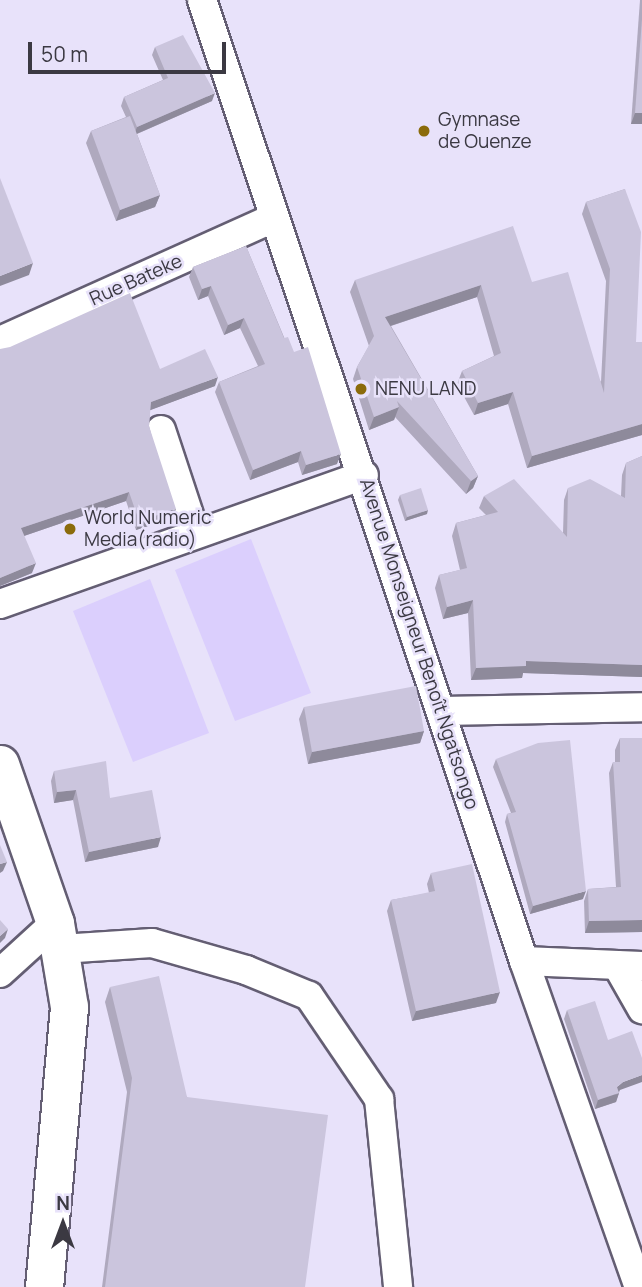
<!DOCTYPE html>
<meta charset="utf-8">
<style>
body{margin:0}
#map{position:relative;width:642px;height:1287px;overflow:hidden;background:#e8e2fa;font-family:Manrope,sans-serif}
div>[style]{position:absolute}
.green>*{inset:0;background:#dbcffd}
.roads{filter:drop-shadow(2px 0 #645e73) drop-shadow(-2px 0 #645e73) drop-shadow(0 2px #645e73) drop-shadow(0 -2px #645e73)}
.minor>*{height:28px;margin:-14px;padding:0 14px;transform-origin:14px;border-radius:14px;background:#fff}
.major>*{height:37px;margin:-18.5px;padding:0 18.5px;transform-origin:18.5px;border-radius:18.5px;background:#fff}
.wall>*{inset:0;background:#afa9be}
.shaded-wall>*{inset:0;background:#8e8a9b}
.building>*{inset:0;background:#cbc5dd}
.dots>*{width:19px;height:19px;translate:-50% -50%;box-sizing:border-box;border:4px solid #e8e2fa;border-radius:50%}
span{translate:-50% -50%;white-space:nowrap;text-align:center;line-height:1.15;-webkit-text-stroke:5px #e8e2fa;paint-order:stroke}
.poi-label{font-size:19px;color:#3b3942}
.left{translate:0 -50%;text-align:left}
.street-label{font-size:19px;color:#3b3942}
.north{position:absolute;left:28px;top:1189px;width:70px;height:70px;-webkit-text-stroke:5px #e8e2fa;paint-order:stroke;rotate:0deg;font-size:19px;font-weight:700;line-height:28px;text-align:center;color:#3b3942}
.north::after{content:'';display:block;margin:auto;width:24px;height:32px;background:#3b3942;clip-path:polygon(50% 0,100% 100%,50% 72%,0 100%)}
.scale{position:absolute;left:28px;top:42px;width:198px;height:32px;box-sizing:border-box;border:4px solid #3b3942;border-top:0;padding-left:9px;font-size:21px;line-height:24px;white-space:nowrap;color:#3b3942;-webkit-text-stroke:5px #e8e2fa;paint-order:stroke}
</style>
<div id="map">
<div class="green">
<div style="clip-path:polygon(251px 539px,311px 693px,235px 721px,175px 570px)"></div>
<div style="clip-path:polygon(150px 579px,209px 733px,133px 762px,73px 611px)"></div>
</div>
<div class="roads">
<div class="minor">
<div style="left:202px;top:0;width:1014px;rotate:71.48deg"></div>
<div style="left:524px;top:961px;width:346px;rotate:70.6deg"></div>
<div style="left:0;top:341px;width:298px;rotate:-24.2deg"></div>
<div style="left:161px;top:430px;width:108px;rotate:71.7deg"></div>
<div style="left:0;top:604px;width:386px;rotate:-19.5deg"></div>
<div style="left:442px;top:711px;width:200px;rotate:-1.1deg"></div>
<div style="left:61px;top:949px;width:91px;rotate:-3.8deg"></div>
<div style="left:152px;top:943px;width:98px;rotate:16deg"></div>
<div style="left:246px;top:970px;width:68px;rotate:22.4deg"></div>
<div style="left:309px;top:996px;width:125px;rotate:55.8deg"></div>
<div style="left:379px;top:1099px;width:189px;rotate:84.2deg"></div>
<div style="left:524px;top:961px;width:118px;rotate:2.4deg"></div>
<div style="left:617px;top:965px;width:51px;rotate:60.4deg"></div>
<div style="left:0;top:973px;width:74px;rotate:-42.3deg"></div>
</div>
<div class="major">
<div style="left:0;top:764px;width:168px;rotate:70.9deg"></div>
<div style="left:55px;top:923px;width:85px;rotate:80.5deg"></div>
<div style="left:69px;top:1007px;width:281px;rotate:95.1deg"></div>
</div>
</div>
<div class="wall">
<div style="clip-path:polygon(640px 0,642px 0,642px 124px,631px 124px)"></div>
<div style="clip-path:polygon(155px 47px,212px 101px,137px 134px,160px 195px,155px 207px,116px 221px,86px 143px,91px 131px,126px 117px,121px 106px,124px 97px,163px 80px,152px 55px)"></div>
<div style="clip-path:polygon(625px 189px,636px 342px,642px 342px,642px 435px,527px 468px,508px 404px,474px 415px,457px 384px,462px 371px,494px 356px,477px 297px,391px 326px,478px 476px,473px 488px,466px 494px,395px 417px,394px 420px,369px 430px,353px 379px,357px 367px,369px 346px,350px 292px,355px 280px,532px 282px,601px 382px,606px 281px,582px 214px,586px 202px)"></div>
<div style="clip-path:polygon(246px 246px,337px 464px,302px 475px,298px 462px,250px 480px,215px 392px,219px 382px,258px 366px,240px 328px,224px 335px,208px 296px,198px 300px,189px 277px,193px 267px)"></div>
<div style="clip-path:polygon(0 349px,160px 369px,215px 386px,150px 410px,149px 426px,173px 518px,136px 530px,126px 501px,24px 536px,32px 573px,0 586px)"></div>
<div style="clip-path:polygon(642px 456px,642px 677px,523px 673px,522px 678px,471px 680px,468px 613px,443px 619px,435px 588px,439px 575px,460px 570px,452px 536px,456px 523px,486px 515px,479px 508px,484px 496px,563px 533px,564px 500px,568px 488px,621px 496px,622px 475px,626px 463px)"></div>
<div style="clip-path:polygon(400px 495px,427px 514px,405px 521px,398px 500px)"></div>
<div style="clip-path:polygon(304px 707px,424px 731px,420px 743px,308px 764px,299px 719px)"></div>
<div style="clip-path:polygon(620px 738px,642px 738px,642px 932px,585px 933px,584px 901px,588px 889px,616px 887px,609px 773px,613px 762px,615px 762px,615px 750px)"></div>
<div style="clip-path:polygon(496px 759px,583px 899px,530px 914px,505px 822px,507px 814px,511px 813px,493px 767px)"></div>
<div style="clip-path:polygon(54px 771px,110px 798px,158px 847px,85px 862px,73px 800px,54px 803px,51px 781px)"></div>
<div style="clip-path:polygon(431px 873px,496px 1003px,412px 1021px,387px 911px,391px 900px,429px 893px,427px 884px)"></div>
<div style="clip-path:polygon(110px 987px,187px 1097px,305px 1287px,102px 1287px,127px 1092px,105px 1002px)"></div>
<div style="clip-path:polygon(567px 1010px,620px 1090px,616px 1102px,595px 1109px,564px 1019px)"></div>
</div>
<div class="shaded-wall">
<div style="clip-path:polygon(215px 93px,212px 101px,134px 135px,137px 127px)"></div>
<div style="clip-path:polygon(635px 113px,642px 113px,642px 124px,631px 124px)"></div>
<div style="clip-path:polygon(160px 195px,155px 207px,116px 221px,120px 210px)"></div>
<div style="clip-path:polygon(33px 263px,29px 275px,0 286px,0 276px)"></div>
<div style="clip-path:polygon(481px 285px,477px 297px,381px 329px,385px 317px)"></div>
<div style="clip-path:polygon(211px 286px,208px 296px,198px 300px,202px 289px)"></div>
<div style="clip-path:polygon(244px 318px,240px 328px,224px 335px,228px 325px)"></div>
<div style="clip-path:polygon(218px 377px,215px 386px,148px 411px,151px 402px)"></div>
<div style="clip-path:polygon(513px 392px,508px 404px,474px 415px,478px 403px)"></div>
<div style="clip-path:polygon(399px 407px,394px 420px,369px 430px,374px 417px)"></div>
<div style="clip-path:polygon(642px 424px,642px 435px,527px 468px,532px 456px)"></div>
<div style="clip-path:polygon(301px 451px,298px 462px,250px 480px,253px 470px)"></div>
<div style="clip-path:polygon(341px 454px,337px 464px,302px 475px,306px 465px)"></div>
<div style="clip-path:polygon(478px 476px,473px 488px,466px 494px,471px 481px)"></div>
<div style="clip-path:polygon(129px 492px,126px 501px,18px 538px,21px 528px)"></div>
<div style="clip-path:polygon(176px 509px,173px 518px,136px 530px,139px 521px)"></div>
<div style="clip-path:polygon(428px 510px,427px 514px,405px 521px,407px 517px)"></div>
<div style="clip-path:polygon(36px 563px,32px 573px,0 586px,0 578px)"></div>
<div style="clip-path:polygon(473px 600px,468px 613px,443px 619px,447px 607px)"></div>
<div style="clip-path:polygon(526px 661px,642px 665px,642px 677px,523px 673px,522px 678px,471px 680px,476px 668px)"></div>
<div style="clip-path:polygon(424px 731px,420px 743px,308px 764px,312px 752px)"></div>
<div style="clip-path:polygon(76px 790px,73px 800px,54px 803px,57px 792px)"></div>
<div style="clip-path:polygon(161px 837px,158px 847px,85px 862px,89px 852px)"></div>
<div style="clip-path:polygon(7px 862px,3px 871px,0 873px,0 864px)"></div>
<div style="clip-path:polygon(586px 891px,583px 899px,530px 914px,533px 906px)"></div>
<div style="clip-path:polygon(642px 920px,642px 932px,585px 933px,589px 921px)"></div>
<div style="clip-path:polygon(8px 929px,5px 938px,0 943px,0 936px)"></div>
<div style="clip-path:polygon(500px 992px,496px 1003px,412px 1021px,416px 1011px)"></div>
<div style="clip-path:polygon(642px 1075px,642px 1082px,620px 1090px,615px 1095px,619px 1093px,616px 1102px,595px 1109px,598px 1100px,617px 1087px,623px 1082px)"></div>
</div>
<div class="building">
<div style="clip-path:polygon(642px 19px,642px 113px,635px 113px)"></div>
<div style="clip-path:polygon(183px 35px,215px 93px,137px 127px,124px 97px,168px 78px,155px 47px)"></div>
<div style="clip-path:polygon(130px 116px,160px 195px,120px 210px,91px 131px)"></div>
<div style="clip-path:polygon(0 178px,33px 263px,0 276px)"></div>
<div style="clip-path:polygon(625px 189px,641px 232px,636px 342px,642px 342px,642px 424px,532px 456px,513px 392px,478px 403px,462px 371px,501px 353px,481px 285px,385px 317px,478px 476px,471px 481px,397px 401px,399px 407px,374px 417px,357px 367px,374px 336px,355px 280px,513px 226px,532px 282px,568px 272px,604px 393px,610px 269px,586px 202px)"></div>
<div style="clip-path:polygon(246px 246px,284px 338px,288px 337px,294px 352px,308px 347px,341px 454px,306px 465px,301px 451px,253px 470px,219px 382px,265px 364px,244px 318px,228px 325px,211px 286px,202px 289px,193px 267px)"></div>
<div style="clip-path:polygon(130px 293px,160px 369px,205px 349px,218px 377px,151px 402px,149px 426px,176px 509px,139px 521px,129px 492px,21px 528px,36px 563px,0 578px,0 349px,10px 347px)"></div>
<div style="clip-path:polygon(642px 456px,642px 665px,526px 661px,526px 666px,476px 668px,473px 600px,447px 607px,439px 575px,467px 568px,456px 523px,498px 512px,484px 496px,514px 479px,567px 537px,568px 488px,590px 479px,625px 498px,626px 463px)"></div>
<div style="clip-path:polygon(421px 488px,428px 510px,407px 517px,400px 495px)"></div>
<div style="clip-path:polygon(416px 686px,424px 731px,312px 752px,304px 707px)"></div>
<div style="clip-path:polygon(620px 738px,642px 738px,642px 920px,589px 921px,588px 889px,621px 887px,613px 762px,620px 762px)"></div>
<div style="clip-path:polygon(570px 740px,586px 891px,533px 906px,507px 814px,516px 812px,496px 759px,538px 743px)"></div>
<div style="clip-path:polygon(106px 761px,110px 798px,152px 790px,161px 837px,89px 852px,76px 790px,57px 792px,54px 771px)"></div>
<div style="clip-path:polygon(0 845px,7px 862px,0 864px)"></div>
<div style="clip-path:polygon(472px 864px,500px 992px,416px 1011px,391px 900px,435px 891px,431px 873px)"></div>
<div style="clip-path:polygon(0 920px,8px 929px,0 936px)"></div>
<div style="clip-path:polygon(159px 976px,187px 1097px,328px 1115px,305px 1287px,105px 1287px,132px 1078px,110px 987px)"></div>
<div style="clip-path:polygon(595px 1001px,608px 1040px,632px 1031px,642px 1058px,642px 1075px,623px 1082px,617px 1087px,619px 1093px,598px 1100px,567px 1010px)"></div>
</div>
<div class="dots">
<div style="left:424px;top:131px;background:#8b6b0b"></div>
<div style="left:361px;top:389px;background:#8b6b0b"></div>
<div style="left:70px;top:529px;background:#8b6b0b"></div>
</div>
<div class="poi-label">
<span class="left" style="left:438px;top:131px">Gymnase<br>de Ouenze</span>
<span class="left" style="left:375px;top:389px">NENU LAND</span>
<span class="left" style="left:84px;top:529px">World Numeric<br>Media(radio)</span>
</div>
<div class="street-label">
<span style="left:136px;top:280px;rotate:-24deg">Rue Bateke</span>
<span style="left:419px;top:644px;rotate:72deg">Avenue Monseigneur Benoît Ngatsongo</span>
</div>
<div class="north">N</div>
<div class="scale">50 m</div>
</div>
